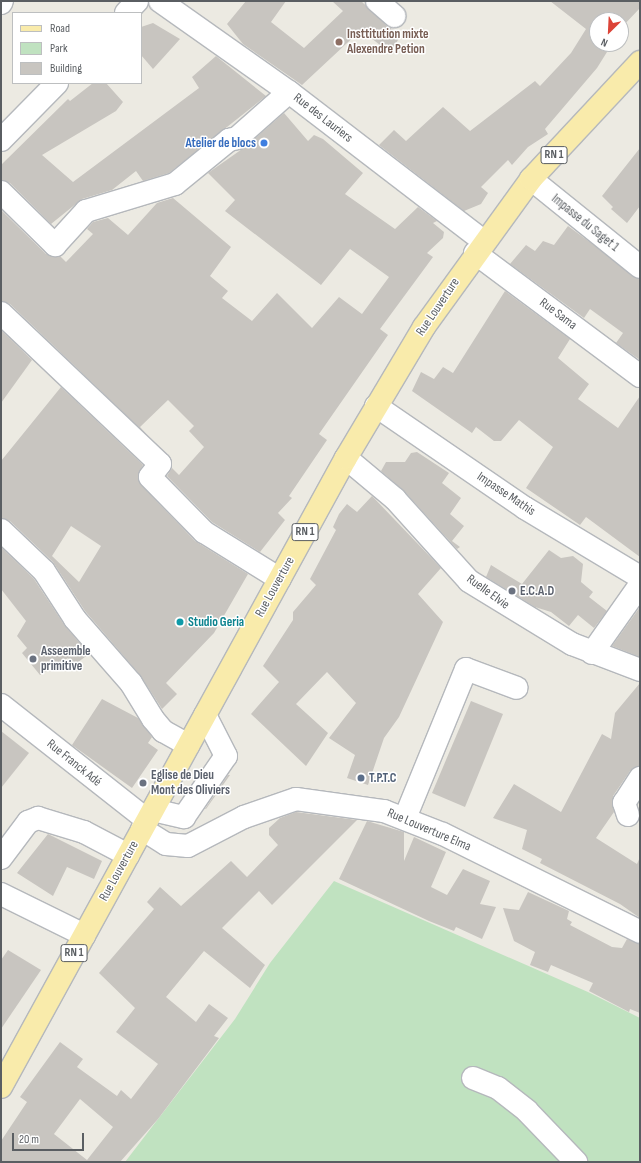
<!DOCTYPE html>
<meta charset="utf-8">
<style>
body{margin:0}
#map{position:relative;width:641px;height:1163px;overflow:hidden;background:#eceae2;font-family:"Sofia Sans Condensed",sans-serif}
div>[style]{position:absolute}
.green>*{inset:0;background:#c0e2c0}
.building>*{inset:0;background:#c8c5c0}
.roads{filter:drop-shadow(1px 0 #b5b8bc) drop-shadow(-1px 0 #b5b8bc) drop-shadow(0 1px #b5b8bc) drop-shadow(0 -1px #b5b8bc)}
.minor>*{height:22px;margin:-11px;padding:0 11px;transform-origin:11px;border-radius:11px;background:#fff}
.major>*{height:22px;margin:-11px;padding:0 11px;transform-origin:11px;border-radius:11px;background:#f9ebab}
.dots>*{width:11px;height:11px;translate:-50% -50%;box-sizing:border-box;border:2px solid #fff;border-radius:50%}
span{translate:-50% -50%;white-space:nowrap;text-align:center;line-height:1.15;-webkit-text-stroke:3px #fff;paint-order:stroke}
.shield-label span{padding:1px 3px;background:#fff;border:1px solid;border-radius:3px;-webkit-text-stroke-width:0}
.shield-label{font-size:12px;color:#5a5e62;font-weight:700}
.education-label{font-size:13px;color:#785e54;font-weight:700}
.left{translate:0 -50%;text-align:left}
.street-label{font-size:13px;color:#5a5e62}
.shop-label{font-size:13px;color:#366cbe;font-weight:700}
.right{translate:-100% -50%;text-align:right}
.worship-label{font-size:13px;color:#5b616d;font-weight:700}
.culture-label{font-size:13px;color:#0d838f;font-weight:700}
.service-label{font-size:13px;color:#4e5e75;font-weight:700}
.frame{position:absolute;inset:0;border:2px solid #5a5e62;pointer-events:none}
.legend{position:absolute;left:12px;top:12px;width:130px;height:72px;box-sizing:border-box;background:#fff;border:1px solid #bdbfc0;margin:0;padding:5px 7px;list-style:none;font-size:12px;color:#5a5e62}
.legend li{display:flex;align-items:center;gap:8px;height:20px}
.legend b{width:20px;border:1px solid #bdbfc0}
.north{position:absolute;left:589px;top:12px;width:40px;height:40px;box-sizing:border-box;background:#fff;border:1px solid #bdbfc0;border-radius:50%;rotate:204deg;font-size:11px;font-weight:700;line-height:16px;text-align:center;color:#5a5e62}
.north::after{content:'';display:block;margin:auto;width:14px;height:18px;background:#dc4438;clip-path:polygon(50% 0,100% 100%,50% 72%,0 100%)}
.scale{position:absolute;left:12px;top:1133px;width:72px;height:18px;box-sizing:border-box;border:2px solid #5a5e62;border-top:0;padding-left:5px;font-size:12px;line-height:14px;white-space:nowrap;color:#5a5e62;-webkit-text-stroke:3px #fff;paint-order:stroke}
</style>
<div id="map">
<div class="green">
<div style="clip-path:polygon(334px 881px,588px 992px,640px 1018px,640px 1162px,125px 1162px,235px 1019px,270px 963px)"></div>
</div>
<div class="building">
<div style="clip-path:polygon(246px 1px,286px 1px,271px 22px,304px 48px,343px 11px,332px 1px,361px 1px,386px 25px,401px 35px,390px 53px,361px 30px,302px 85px,243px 44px,227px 24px)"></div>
<div style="clip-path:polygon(550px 1px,640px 1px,640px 8px,621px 28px,621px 20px,597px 20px,597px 44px,612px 44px,597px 68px,545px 129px,548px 134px,528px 147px,512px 165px,508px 160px,481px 187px,488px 193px,481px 204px,464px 211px,379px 145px,394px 130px,406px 141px,443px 107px,470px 131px,535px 81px,540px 86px,571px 53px,586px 29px)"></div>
<div style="clip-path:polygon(153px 23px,180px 39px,153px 69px,141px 55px,141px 27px)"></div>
<div style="clip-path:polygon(216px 56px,266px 96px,169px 173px,143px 181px,136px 171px,112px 190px,82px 199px,51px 224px,10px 183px,1px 180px,1px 165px,68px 99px,70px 101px,93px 83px,106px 83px,123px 102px,116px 111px,42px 155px,73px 182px,199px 88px,192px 77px)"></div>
<div style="clip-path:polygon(284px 113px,308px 141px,314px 135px,323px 139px,363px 173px,345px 194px,395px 229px,418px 207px,437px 221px,433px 223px,444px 232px,443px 238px,427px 253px,433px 257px,380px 329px,388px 335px,319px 434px,327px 440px,289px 496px,292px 498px,278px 513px,285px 520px,260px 552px,212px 522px,167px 476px,172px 468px,179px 475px,204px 447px,189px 431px,194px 426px,168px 400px,140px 427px,149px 437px,10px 304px,1px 301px,1px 210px,46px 254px,60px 256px,66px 262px,93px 234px,87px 229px,93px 222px,108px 218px,128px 235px,157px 203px,173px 198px,231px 247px,210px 276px,228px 291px,222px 298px,252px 321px,277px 293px,312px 328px,339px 297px,362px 314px,389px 277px,350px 249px,321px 285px,225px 211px,235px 200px,208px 173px,245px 147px)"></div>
<div style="clip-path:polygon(640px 148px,640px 206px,627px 223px,611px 209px,613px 207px,602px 196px)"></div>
<div style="clip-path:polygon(568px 226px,640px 279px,640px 360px,616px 343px,623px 333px,590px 309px,584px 318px,510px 264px,526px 245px,535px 251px,543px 241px,554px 245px)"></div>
<div style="clip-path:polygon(505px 291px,570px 339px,558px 358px,589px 384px,578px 399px,618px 428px,640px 396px,640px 557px,586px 517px,580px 525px,526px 488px,553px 447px,519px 420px,501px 441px,494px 441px,476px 427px,472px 433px,412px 391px,421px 372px,434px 379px,443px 367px,453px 373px)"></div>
<div style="clip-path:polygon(1px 330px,32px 360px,1px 403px)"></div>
<div style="clip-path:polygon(evenodd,61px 387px,143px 465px,138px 475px,141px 485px,195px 541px,248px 574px,214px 633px,166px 683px,177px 694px,162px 709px,140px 675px,85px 611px,53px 562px,10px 521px,1px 518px,1px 461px,61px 387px,71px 526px,101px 546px,79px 582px,52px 556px,71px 526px)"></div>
<div style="clip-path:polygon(417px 452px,449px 473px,442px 483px,461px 498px,450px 514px,464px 526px,452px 541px,460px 547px,457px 549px,404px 491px,381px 471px,386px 462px,405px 462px,411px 453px)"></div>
<div style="clip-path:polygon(372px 496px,441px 568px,418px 594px,443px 622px,399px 717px,384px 738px,368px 785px,347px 778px,355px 755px,329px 738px,356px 703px,327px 672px,296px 704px,328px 733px,306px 766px,251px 714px,279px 682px,263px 666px,293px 620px,293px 612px,316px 585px,310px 579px,336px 530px,333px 527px,339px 514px,347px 504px,357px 512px)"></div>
<div style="clip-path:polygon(1px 547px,34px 579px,65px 626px,89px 654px,74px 665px,68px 658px,40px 675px,22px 653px,27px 648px,17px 636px,26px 621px,1px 589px)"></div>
<div style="clip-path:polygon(549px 550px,561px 558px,573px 556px,583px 564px,581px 582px,593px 592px,589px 597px,607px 611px,594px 628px,578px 615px,569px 626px,551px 612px,535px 607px,486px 577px,491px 565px,522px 584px)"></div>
<div style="clip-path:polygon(640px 607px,640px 657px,612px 646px)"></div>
<div style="clip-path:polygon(640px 683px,640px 766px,630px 771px,613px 796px,614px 812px,596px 838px,637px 864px,640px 857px,640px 918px,620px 904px,540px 863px,542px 859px,522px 849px,527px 830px,493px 818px,514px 784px,561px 812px,602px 734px,611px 739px,615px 713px)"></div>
<div style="clip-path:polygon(102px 699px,138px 718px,152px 737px,148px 743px,158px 750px,132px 788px,72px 745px)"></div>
<div style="clip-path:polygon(471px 701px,503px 714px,465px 807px,432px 793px)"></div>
<div style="clip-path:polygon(1px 731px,29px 753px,1px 788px)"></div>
<div style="clip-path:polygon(228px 775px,230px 775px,206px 809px,205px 809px)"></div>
<div style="clip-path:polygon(evenodd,296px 812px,357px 820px,272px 905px,259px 891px,222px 928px,265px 965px,250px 988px,204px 951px,166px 997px,196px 1022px,209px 1004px,228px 1018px,214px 1036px,219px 1038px,158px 1119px,120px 1162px,1px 1162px,1px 1141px,27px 1102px,20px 1097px,60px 1042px,83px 1059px,77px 1067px,117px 1096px,121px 1090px,131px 1099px,158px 1064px,116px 1032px,135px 1008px,99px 973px,154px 909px,147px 902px,160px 887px,181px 906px,231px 861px,247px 877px,278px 845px,269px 835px,269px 828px,280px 818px,296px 812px,80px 1099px,113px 1127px,87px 1160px,54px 1134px,80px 1099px)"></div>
<div style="clip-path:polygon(367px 821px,404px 832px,404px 861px,414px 837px,446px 852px,431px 887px,447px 895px,463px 869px,490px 881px,480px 904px,496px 907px,482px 939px,456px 927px,454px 931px,429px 921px,339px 879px)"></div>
<div style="clip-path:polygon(48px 834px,102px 861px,94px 879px,67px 867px,53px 896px,17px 873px)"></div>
<div style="clip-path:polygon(528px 892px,569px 911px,567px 919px,572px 922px,570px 925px,612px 947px,622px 948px,627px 939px,640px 944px,640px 1013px,630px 1009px,629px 1012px,589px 991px,593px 983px,551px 965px,548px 972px,530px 965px,535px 952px,514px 941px,503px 908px,519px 910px)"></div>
<div style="clip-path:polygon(8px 950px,41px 970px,1px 1029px,1px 960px)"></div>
</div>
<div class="roads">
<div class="minor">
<div style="left:160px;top:1px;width:158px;rotate:35.2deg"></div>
<div style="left:289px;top:92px;width:245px;rotate:37.5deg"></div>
<div style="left:377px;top:1px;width:23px;rotate:41deg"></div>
<div style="left:1px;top:3px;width:2px;rotate:-63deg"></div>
<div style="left:126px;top:13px;width:16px;rotate:-47deg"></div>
<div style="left:1px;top:140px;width:80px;rotate:-45.5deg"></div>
<div style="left:531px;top:179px;width:140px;rotate:38.9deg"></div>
<div style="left:1px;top:192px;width:76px;rotate:44.5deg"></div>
<div style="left:55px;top:245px;width:46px;rotate:-47.6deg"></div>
<div style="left:86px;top:211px;width:93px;rotate:-16.9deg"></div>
<div style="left:175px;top:184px;width:70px;rotate:-39.2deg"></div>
<div style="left:229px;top:140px;width:8px;rotate:-14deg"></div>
<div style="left:237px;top:138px;width:69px;rotate:-41.5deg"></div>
<div style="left:475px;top:253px;width:206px;rotate:36.7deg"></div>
<div style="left:1px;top:313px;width:219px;rotate:43.5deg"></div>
<div style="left:160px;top:464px;width:16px;rotate:128deg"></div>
<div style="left:150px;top:477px;width:77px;rotate:45.5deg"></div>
<div style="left:204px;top:532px;width:89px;rotate:31.7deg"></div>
<div style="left:376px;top:406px;width:181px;rotate:34.4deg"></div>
<div style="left:525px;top:508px;width:134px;rotate:31deg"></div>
<div style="left:346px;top:458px;width:64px;rotate:39.9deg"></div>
<div style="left:395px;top:499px;width:110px;rotate:47.9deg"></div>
<div style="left:469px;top:581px;width:121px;rotate:31.5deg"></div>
<div style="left:572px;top:644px;width:73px;rotate:20.9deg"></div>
<div style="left:1px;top:530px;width:59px;rotate:43.6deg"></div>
<div style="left:44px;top:571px;width:57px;rotate:57.1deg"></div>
<div style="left:75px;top:619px;width:85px;rotate:48.8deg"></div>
<div style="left:131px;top:683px;width:42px;rotate:58.6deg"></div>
<div style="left:153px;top:719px;width:16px;rotate:50deg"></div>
<div style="left:163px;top:731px;width:29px;rotate:29deg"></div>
<div style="left:592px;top:653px;width:83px;rotate:-54.8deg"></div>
<div style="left:1px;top:705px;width:186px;rotate:38.2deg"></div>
<div style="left:153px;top:810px;width:32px;rotate:13deg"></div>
<div style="left:184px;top:817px;width:74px;rotate:-55.5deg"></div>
<div style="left:226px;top:756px;width:46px;rotate:-117.1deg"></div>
<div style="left:628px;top:815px;width:13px;rotate:-108deg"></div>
<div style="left:624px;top:803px;width:30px;rotate:-57deg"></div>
<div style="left:405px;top:818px;width:161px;rotate:-67.7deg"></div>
<div style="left:466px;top:669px;width:54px;rotate:20.4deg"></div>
<div style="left:142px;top:829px;width:28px;rotate:32deg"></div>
<div style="left:166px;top:844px;width:22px;rotate:5deg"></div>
<div style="left:188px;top:846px;width:63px;rotate:-27.4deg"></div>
<div style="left:244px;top:817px;width:55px;rotate:-19.1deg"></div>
<div style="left:296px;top:799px;width:89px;rotate:7.8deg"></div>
<div style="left:384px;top:811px;width:63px;rotate:21.3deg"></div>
<div style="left:443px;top:834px;width:220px;rotate:26.4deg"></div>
<div style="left:1px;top:858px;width:45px;rotate:-53.1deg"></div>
<div style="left:28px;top:822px;width:11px;rotate:-22deg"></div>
<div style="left:38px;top:818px;width:48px;rotate:16.9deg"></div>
<div style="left:84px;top:832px;width:50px;rotate:27.6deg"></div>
<div style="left:1px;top:894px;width:93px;rotate:26.3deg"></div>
<div style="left:473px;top:1078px;width:27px;rotate:22deg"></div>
<div style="left:498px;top:1088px;width:37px;rotate:38deg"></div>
<div style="left:527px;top:1111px;width:71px;rotate:46.1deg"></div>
</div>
<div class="major">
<div style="left:1px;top:1087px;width:717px;rotate:-61.26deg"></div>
<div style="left:346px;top:458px;width:152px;rotate:-59.2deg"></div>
<div style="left:424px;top:327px;width:183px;rotate:-54.1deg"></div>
<div style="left:531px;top:179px;width:160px;rotate:-47deg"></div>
</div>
</div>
<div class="dots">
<div style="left:339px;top:42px;background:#8d6e63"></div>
<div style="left:264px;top:143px;background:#3f7fe0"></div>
<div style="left:512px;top:591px;background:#6b7280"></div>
<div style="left:180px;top:622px;background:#0f9aa8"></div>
<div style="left:33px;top:659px;background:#6b7280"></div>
<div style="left:361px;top:778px;background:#5c6f8a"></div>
<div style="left:143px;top:783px;background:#6b7280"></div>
</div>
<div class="shield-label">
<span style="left:554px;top:155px">RN 1</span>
<span style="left:305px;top:532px">RN 1</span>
<span style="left:74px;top:953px">RN 1</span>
</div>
<div class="education-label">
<span class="left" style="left:347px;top:42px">Insttitution mixte<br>Alexendre Petion</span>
</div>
<div class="street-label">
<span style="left:323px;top:118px;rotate:38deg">Rue des Lauriers</span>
<span style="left:585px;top:223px;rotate:39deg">Impasse du Saget 1</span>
<span style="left:438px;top:307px;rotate:-56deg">Rue Louverture</span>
<span style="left:558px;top:314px;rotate:37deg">Rue Sama</span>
<span style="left:506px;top:494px;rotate:34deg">Impasse Mathis</span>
<span style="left:275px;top:587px;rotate:-61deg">Rue Louverture</span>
<span style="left:488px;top:592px;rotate:36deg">Ruelle Elvie</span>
<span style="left:74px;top:763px;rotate:39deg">Rue Franck Adé</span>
<span style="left:429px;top:830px;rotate:23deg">Rue Louverture Elma</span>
<span style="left:119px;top:871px;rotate:-61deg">Rue Louverture</span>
</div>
<div class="shop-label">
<span class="right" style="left:256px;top:143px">Atelier de blocs</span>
</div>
<div class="worship-label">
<span class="left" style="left:520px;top:591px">E.C.A.D</span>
<span class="left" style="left:41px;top:659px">Asseemble<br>primitive</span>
<span class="left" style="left:151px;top:783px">Eglise de Dieu<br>Mont des Oliviers</span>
</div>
<div class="culture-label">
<span class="left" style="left:188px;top:622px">Studio Geria</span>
</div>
<div class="service-label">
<span class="left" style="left:369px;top:778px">T.P.T.C</span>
</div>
<div class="frame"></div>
<ul class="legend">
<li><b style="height:5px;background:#f9ebab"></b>Road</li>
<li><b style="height:11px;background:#c0e2c0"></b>Park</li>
<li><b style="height:11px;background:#c8c5c0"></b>Building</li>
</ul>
<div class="north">N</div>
<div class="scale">20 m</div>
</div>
